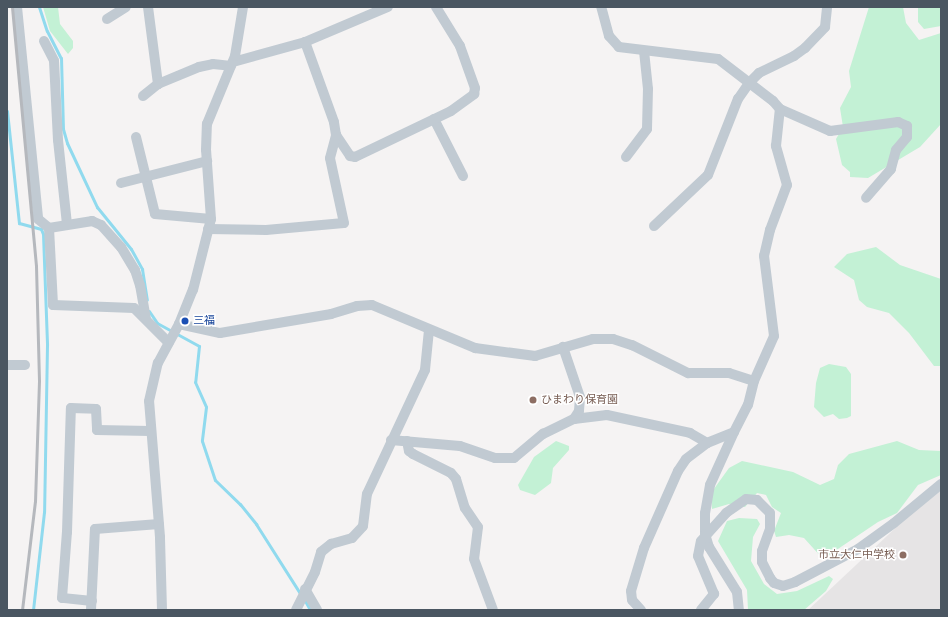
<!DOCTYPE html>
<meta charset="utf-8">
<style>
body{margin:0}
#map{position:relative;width:948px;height:617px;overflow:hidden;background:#f5f3f3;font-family:Signika,"Noto Sans JP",sans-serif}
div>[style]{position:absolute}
.education>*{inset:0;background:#e6e4e5}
.green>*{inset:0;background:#c3f1d5}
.stream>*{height:3px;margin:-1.5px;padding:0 1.5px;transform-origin:1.5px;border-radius:1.5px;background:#90daee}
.street>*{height:10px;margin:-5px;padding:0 5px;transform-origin:5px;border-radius:5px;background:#c1cad2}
.rail>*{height:3px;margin:-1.5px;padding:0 1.5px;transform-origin:1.5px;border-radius:1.5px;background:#b5b8bd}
.dots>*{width:11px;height:11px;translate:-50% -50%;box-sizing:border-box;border:2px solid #fff;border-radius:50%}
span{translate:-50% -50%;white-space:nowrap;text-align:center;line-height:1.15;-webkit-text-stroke:3px #fff;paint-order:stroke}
.transit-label{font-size:11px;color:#164399}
.left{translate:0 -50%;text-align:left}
.education-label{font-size:11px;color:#785e54}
.right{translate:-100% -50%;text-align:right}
.frame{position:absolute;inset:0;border:8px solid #4a5661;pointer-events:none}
</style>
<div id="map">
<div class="education">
<div style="clip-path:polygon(941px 490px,941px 610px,808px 610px,904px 520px)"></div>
</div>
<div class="green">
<div style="clip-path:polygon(43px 7px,58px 7px,60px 24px,73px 41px,73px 48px,68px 54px,50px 31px)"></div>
<div style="clip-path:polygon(869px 7px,903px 7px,906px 23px,919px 40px,941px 33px,941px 124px,920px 147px,868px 178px,850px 177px,850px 172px,842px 165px,836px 139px,843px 127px,840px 108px,851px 87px,849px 71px)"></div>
<div style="clip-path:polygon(918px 7px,941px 7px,941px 26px,924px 29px,918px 22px)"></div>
<div style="clip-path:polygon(876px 247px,900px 265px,941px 279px,941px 366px,934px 366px,909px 333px,889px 313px,867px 307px,859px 300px,854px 280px,834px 267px,847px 254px)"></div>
<div style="clip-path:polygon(829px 364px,846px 367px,851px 374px,851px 416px,847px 418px,839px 419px,833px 414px,824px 417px,814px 407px,816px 383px,820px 368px)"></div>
<div style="clip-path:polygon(556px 441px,569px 446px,569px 450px,553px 468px,551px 483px,535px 495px,520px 490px,518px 485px,534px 457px)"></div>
<div style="clip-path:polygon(897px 441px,919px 450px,941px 451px,941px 475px,918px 485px,897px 513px,878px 522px,823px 559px,804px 538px,789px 535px,776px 537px,774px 531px,781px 513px,772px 507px,766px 495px,757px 493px,745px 507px,729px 504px,712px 509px,711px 493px,729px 468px,742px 461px,793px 472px,820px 485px,834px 479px,838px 465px,849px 454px)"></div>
<div style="clip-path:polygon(739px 518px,757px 519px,760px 524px,753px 537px,751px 561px,764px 584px,777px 594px,797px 591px,829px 576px,833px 579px,826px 591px,804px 610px,748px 610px,747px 590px,718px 541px,727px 521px)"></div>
</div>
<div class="stream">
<div style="left:39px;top:7px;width:25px;rotate:72deg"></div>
<div style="left:47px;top:31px;width:30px;rotate:63deg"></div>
<div style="left:61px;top:58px;width:71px;rotate:88.4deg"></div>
<div style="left:63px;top:129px;width:15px;rotate:74deg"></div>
<div style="left:67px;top:143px;width:71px;rotate:64.9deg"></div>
<div style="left:97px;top:207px;width:54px;rotate:51deg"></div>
<div style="left:131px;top:249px;width:23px;rotate:61deg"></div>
<div style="left:142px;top:269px;width:31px;rotate:81deg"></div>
<div style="left:7px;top:111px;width:113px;rotate:83.9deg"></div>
<div style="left:19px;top:223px;width:23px;rotate:15deg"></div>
<div style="left:41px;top:229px;width:5px;rotate:68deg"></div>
<div style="left:43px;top:234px;width:111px;rotate:87.9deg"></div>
<div style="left:47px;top:345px;width:167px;rotate:91deg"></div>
<div style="left:44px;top:512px;width:99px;rotate:96.4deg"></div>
<div style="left:149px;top:311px;width:14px;rotate:56deg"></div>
<div style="left:157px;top:323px;width:48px;rotate:28.7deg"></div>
<div style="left:199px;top:346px;width:36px;rotate:96deg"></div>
<div style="left:195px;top:382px;width:27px;rotate:66deg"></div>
<div style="left:206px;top:407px;width:34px;rotate:97deg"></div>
<div style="left:202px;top:441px;width:41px;rotate:71.6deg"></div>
<div style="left:215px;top:480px;width:35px;rotate:44deg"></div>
<div style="left:240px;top:504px;width:26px;rotate:51deg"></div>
<div style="left:256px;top:524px;width:84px;rotate:57.6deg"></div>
<div style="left:304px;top:599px;width:13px;rotate:61deg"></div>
</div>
<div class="street">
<div style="left:17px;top:7px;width:213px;rotate:84.3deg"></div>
<div style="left:38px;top:219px;width:14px;rotate:39deg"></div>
<div style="left:49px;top:228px;width:77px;rotate:87deg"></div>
<div style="left:53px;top:305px;width:81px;rotate:2.1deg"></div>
<div style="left:134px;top:308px;width:49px;rotate:45deg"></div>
<div style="left:148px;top:7px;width:78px;rotate:82.6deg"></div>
<div style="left:158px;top:84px;width:44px;rotate:-22.5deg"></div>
<div style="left:199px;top:67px;width:14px;rotate:-12deg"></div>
<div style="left:213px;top:64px;width:18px;rotate:6deg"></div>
<div style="left:107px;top:19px;width:22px;rotate:-32deg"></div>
<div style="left:44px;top:41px;width:22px;rotate:63deg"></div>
<div style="left:54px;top:61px;width:79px;rotate:87.1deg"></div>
<div style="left:58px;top:140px;width:84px;rotate:83.9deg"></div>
<div style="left:233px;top:62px;width:75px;rotate:-15.5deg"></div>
<div style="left:305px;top:42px;width:90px;rotate:-22.9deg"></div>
<div style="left:143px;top:96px;width:19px;rotate:-39deg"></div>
<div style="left:780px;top:109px;width:55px;rotate:23.7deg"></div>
<div style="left:830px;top:131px;width:69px;rotate:-7.5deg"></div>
<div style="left:898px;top:122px;width:10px;rotate:24deg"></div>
<div style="left:907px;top:126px;width:11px;rotate:90deg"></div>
<div style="left:907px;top:137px;width:17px;rotate:130deg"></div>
<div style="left:896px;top:150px;width:20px;rotate:105deg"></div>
<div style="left:891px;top:169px;width:38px;rotate:131deg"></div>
<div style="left:434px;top:119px;width:64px;rotate:63deg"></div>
<div style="left:336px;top:135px;width:25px;rotate:56deg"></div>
<div style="left:350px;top:156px;width:5px;rotate:11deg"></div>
<div style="left:355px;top:157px;width:106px;rotate:-25.6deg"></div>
<div style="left:451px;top:111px;width:29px;rotate:-36deg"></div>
<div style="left:474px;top:94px;width:6px;rotate:-81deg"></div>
<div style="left:475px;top:88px;width:45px;rotate:-109.7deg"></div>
<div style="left:460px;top:46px;width:46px;rotate:-121.6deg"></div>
<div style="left:136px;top:137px;width:79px;rotate:76.1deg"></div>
<div style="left:155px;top:214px;width:56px;rotate:5.1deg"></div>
<div style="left:626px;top:157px;width:35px;rotate:-53deg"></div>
<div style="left:647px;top:129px;width:40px;rotate:-88.6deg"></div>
<div style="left:648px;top:89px;width:38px;rotate:-96deg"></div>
<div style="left:121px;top:183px;width:89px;rotate:-14.3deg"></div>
<div style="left:654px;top:226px;width:74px;rotate:-43.4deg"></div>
<div style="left:708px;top:175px;width:82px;rotate:-68.5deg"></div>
<div style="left:738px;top:99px;width:19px;rotate:-55deg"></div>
<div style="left:749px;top:83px;width:14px;rotate:-45deg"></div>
<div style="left:759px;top:73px;width:39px;rotate:-26deg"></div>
<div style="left:794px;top:56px;width:14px;rotate:-36deg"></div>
<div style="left:805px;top:48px;width:29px;rotate:-46deg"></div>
<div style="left:825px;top:27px;width:20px;rotate:-84deg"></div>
<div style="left:49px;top:228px;width:44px;rotate:-9.2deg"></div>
<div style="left:92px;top:221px;width:10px;rotate:24deg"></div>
<div style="left:101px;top:225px;width:30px;rotate:48deg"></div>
<div style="left:121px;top:247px;width:27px;rotate:59deg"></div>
<div style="left:135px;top:270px;width:16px;rotate:72deg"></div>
<div style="left:140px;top:285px;width:34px;rotate:80deg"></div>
<div style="left:208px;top:229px;width:58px;rotate:1deg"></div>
<div style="left:266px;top:230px;width:78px;rotate:-5.1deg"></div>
<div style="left:344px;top:223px;width:66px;rotate:-102.2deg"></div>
<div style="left:330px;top:158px;width:24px;rotate:-75deg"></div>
<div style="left:336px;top:135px;width:13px;rotate:-99deg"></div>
<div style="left:334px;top:122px;width:85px;rotate:-109.9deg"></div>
<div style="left:179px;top:324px;width:42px;rotate:12.4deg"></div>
<div style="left:220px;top:333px;width:113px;rotate:-9.7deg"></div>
<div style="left:331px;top:314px;width:27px;rotate:-17deg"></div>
<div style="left:357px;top:306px;width:15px;rotate:-4deg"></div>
<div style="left:372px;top:305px;width:112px;rotate:22.7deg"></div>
<div style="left:475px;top:348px;width:61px;rotate:7.6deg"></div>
<div style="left:535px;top:356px;width:60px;rotate:-16.3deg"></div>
<div style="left:593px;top:339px;width:20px"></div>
<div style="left:613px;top:339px;width:20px;rotate:18deg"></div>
<div style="left:632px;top:345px;width:63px;rotate:26.6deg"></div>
<div style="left:688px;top:373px;width:41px"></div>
<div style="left:729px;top:373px;width:26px;rotate:18deg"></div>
<div style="left:7px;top:365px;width:18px"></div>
<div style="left:574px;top:419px;width:33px;rotate:-7deg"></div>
<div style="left:607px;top:415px;width:85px;rotate:12.2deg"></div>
<div style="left:690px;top:433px;width:20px;rotate:30deg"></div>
<div style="left:707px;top:443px;width:29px;rotate:-22deg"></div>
<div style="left:734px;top:432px;width:30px;rotate:-63deg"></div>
<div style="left:748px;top:405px;width:25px;rotate:-76deg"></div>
<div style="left:754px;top:381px;width:49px;rotate:-66deg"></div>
<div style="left:774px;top:336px;width:81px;rotate:-97.1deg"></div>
<div style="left:764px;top:256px;width:27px;rotate:-77deg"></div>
<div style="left:770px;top:230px;width:48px;rotate:-69.3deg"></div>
<div style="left:787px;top:185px;width:41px;rotate:-105.8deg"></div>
<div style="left:776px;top:146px;width:37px;rotate:-84deg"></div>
<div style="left:780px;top:109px;width:11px;rotate:-131deg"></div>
<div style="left:773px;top:101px;width:69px;rotate:-142.6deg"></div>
<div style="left:718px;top:59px;width:100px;rotate:-173.1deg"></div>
<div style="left:619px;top:47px;width:15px;rotate:-132deg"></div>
<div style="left:609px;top:36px;width:30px;rotate:-105deg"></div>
<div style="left:734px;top:432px;width:58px;rotate:114.4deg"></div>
<div style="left:710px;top:485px;width:28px;rotate:100deg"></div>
<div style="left:705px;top:513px;width:21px;rotate:90deg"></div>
<div style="left:705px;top:534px;width:14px;rotate:73deg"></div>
<div style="left:709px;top:547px;width:53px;rotate:58.1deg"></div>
<div style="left:737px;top:592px;width:18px;rotate:84deg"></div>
<div style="left:391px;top:440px;width:69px;rotate:5deg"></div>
<div style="left:460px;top:446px;width:37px;rotate:19deg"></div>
<div style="left:495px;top:458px;width:19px"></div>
<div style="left:514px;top:458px;width:38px;rotate:-40deg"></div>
<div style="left:543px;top:434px;width:34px;rotate:-26deg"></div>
<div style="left:574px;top:419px;width:9px;rotate:-58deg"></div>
<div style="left:579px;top:411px;width:14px;rotate:-86deg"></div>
<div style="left:580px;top:397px;width:53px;rotate:-108.8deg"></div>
<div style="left:407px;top:441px;width:10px;rotate:79deg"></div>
<div style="left:409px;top:451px;width:5px;rotate:37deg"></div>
<div style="left:413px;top:454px;width:42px;rotate:26.6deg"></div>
<div style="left:451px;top:473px;width:8px;rotate:50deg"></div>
<div style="left:456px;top:479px;width:30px;rotate:73deg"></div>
<div style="left:465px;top:508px;width:23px;rotate:56deg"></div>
<div style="left:478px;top:527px;width:32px;rotate:97deg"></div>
<div style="left:474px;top:559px;width:54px;rotate:69.6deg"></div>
<div style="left:305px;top:589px;width:24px;rotate:60deg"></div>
<div style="left:92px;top:601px;width:30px;rotate:-174deg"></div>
<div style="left:62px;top:598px;width:66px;rotate:-85.7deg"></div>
<div style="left:67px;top:532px;width:124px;rotate:-88.2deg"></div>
<div style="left:71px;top:408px;width:25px;rotate:2deg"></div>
<div style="left:96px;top:409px;width:21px;rotate:87deg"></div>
<div style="left:97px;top:430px;width:53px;rotate:1.1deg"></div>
<div style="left:91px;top:610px;width:81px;rotate:-87.2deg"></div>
<div style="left:95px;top:529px;width:64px;rotate:-4.5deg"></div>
<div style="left:162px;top:610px;width:73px;rotate:-91.6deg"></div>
<div style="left:160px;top:537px;width:136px;rotate:-94.6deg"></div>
<div style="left:149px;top:401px;width:39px;rotate:-77deg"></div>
<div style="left:158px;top:363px;width:44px;rotate:-61.7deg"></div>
<div style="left:179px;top:324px;width:37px;rotate:-68deg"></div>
<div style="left:193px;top:290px;width:73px;rotate:-75.8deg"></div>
<div style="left:211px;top:219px;width:69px;rotate:-94.1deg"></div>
<div style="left:206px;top:150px;width:26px;rotate:-88deg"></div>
<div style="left:207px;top:124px;width:74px;rotate:-67.6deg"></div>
<div style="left:235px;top:56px;width:50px;rotate:-80.7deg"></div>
<div style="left:296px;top:610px;width:42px;rotate:-63.4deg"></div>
<div style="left:315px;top:572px;width:21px;rotate:-73deg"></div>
<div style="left:321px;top:552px;width:13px;rotate:-39deg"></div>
<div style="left:331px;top:544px;width:22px;rotate:-16deg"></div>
<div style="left:352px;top:538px;width:16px;rotate:-47deg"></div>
<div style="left:363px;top:526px;width:32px;rotate:-83deg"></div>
<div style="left:367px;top:494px;width:137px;rotate:-64.9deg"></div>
<div style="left:425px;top:370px;width:40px;rotate:-84.3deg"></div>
<div style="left:641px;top:610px;width:13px;rotate:-132deg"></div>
<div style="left:632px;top:600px;width:9px;rotate:-96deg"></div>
<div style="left:631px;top:591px;width:45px;rotate:-73.2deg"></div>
<div style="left:644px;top:548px;width:84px;rotate:-66.2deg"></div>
<div style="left:678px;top:471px;width:14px;rotate:-56deg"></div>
<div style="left:686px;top:459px;width:26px;rotate:-37deg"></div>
<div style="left:701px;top:610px;width:21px;rotate:-51deg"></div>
<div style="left:714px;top:594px;width:41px;rotate:-112.8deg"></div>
<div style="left:698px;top:556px;width:15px;rotate:-79deg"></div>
<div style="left:701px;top:541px;width:38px;rotate:-48deg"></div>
<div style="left:726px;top:513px;width:24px;rotate:-35deg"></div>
<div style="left:746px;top:499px;width:11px;rotate:5deg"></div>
<div style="left:757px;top:500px;width:18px;rotate:45deg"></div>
<div style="left:770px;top:513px;width:16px;rotate:90deg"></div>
<div style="left:770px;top:529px;width:23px;rotate:110deg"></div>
<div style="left:762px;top:551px;width:11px;rotate:90deg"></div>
<div style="left:762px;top:562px;width:18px;rotate:63deg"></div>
<div style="left:770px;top:578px;width:6px;rotate:51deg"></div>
<div style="left:774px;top:583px;width:9px;rotate:18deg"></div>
<div style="left:783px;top:586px;width:13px;rotate:-18deg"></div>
<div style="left:795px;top:582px;width:71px;rotate:-27.6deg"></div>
<div style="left:858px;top:549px;width:44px;rotate:-35.8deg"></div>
<div style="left:894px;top:523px;width:61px;rotate:-39.7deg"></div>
</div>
<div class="rail">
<div style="left:12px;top:7px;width:260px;rotate:84.7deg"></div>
<div style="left:36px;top:266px;width:115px;rotate:88.5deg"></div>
<div style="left:39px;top:381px;width:120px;rotate:91.9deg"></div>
<div style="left:35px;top:501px;width:110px;rotate:96.8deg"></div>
</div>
<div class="dots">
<div style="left:185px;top:321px;background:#1a4fb4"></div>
<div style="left:533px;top:400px;background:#8d6e63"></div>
<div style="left:903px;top:555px;background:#8d6e63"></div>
</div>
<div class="transit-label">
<span class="left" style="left:193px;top:321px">三福</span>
</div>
<div class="education-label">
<span class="left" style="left:541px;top:400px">ひまわり保育園</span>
<span class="right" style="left:895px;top:555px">市立大仁中学校</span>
</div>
<div class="frame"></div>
</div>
